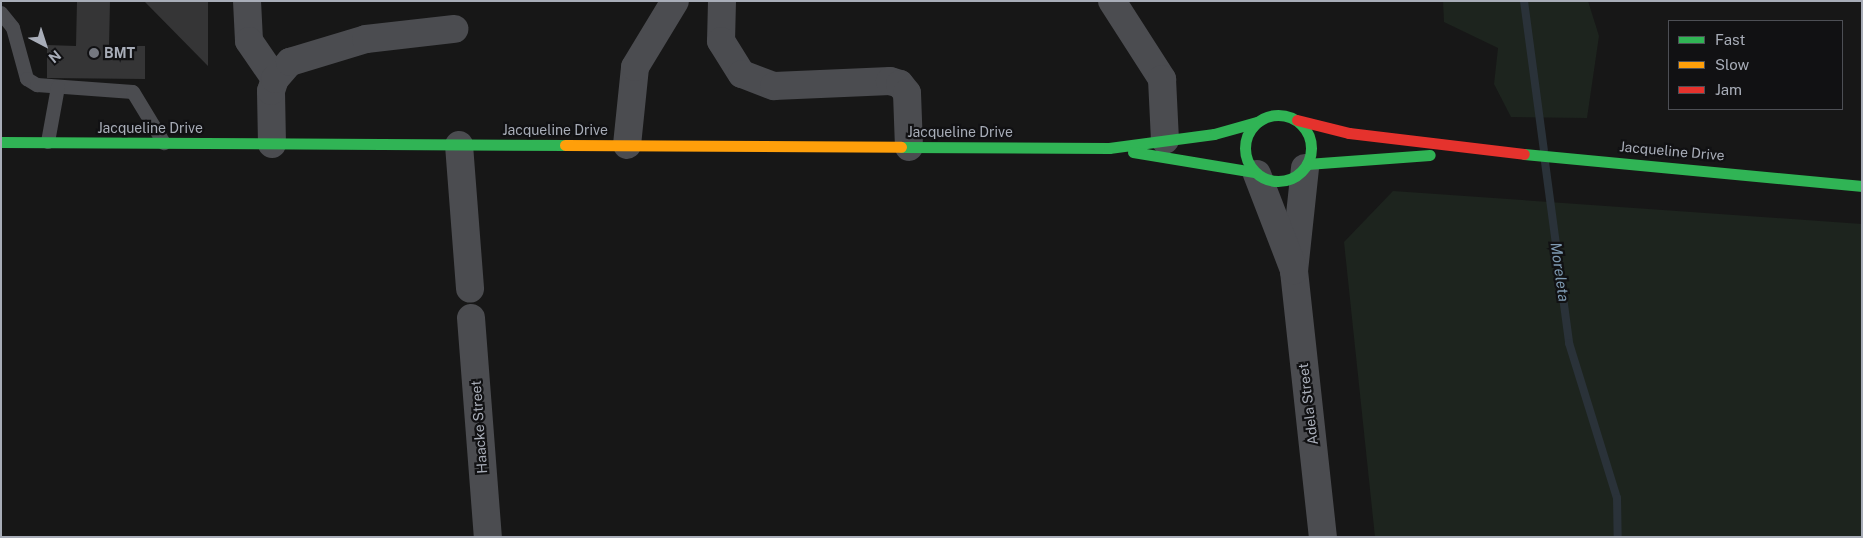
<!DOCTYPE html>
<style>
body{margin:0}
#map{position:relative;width:1863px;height:538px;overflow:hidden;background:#171717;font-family:"Public Sans",sans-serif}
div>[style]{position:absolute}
.green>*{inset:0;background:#1d241e}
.stream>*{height:8px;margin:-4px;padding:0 4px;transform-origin:4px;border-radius:4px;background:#2a3239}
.building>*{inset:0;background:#353536}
.lane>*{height:14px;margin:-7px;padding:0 7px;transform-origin:7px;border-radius:7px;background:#4b4c50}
.street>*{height:28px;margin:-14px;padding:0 14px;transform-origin:14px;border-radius:14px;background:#4b4c50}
.fast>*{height:11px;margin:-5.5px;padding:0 5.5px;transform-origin:5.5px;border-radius:5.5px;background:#30b455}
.fast>.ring{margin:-5.5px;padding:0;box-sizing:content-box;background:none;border:11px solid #30b455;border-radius:50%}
.slow>*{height:11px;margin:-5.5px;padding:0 5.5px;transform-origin:5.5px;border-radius:5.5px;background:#ff9f0a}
.jam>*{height:11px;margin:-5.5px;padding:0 5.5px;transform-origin:5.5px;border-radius:5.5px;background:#e5322d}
.dots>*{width:14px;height:14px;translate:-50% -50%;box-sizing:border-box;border:2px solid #111113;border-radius:50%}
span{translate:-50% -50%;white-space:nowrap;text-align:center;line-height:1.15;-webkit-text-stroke:4.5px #111113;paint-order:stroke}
.poi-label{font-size:14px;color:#a8adb8;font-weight:700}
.left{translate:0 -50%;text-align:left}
.street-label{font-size:14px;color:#a8adb8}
.water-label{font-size:15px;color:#7f9bb3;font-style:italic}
.frame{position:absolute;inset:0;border:2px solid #a8adb8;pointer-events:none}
.legend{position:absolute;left:1668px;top:20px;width:175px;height:90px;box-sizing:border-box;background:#111113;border:1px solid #4d4f55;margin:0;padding:6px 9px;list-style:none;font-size:15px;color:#a8adb8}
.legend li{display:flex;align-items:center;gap:10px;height:25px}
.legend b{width:25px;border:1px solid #4d4f55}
.north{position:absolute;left:20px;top:20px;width:50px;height:50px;-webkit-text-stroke:4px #111113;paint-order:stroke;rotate:140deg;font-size:14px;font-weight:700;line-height:20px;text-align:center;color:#a8adb8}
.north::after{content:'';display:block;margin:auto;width:18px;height:22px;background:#a8adb8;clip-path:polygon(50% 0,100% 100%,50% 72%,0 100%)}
</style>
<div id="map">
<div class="green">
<div style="clip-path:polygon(1443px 1px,1588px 1px,1599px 36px,1587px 118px,1511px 117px,1494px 84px,1498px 48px,1444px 22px)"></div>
<div style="clip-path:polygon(1393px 191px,1862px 224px,1862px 537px,1375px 537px,1344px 242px)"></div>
</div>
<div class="stream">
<div style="left:1524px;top:1px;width:150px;rotate:82.4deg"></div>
<div style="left:1545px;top:162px;width:183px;rotate:82.4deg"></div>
<div style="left:1569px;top:343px;width:162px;rotate:72.8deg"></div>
<div style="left:1617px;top:498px;width:39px;rotate:89deg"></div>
</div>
<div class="building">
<div style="clip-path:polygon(77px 1px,110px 1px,109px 46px,145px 46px,145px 79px,47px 78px,47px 45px,76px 46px)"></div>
<div style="clip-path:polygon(144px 1px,208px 1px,208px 66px)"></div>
</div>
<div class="lane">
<div style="left:1px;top:13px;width:19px;rotate:51deg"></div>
<div style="left:13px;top:28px;width:53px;rotate:74.6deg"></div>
<div style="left:27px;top:79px;width:12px;rotate:31deg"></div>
<div style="left:37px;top:85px;width:96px;rotate:4.2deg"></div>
<div style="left:133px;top:92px;width:60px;rotate:58.7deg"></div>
<div style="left:48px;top:142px;width:56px;rotate:-79.7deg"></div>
</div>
<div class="street">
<div style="left:247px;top:1px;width:40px;rotate:87.1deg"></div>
<div style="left:249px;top:41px;width:46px;rotate:55.6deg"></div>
<div style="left:722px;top:1px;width:40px;rotate:91.4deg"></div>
<div style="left:721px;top:41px;width:39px;rotate:58deg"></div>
<div style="left:742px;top:74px;width:34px;rotate:21deg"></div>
<div style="left:774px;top:86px;width:116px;rotate:-2.5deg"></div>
<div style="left:890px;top:81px;width:10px;rotate:17deg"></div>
<div style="left:900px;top:84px;width:11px;rotate:52deg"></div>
<div style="left:907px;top:93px;width:54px;rotate:87.9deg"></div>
<div style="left:1112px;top:1px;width:93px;rotate:57.3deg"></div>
<div style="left:1162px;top:79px;width:61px;rotate:87.2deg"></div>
<div style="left:272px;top:144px;width:53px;rotate:-91.1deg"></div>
<div style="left:271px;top:91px;width:13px;rotate:-72deg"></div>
<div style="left:275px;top:79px;width:23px;rotate:-49deg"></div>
<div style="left:290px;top:62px;width:79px;rotate:-16.8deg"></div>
<div style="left:366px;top:39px;width:89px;rotate:-6.5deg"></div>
<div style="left:459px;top:145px;width:144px;rotate:85.6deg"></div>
<div style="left:627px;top:145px;width:78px;rotate:-84.1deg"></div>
<div style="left:635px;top:67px;width:77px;rotate:-58.8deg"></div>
<div style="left:1305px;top:168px;width:104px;rotate:96.1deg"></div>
<div style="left:1294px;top:271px;width:268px;rotate:83.8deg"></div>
<div style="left:1257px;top:174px;width:103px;rotate:68.9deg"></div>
<div style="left:471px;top:318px;width:220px;rotate:85.6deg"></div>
</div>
<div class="fast">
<div class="ring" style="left:1245px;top:115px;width:55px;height:55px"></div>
<div style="left:1px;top:142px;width:564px;rotate:0.3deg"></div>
<div style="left:901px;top:147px;width:208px;rotate:0.3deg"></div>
<div style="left:1109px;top:148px;width:106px;rotate:-7.6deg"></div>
<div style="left:1214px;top:134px;width:45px;rotate:-15.6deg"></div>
<div style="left:1133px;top:152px;width:123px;rotate:9.4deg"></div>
<div style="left:1524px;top:154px;width:340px;rotate:5.4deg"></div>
<div style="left:1307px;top:164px;width:123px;rotate:-4.2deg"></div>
</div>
<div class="slow">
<div style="left:565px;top:145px;width:336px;rotate:0.3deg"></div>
</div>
<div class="jam">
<div style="left:1297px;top:120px;width:54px;rotate:14deg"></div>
<div style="left:1349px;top:133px;width:176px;rotate:6.8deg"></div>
</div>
<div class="dots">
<div style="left:94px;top:53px;background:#757880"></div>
</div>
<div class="poi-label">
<span class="left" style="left:104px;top:53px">BMT</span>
</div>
<div class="street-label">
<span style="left:150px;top:128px">Jacqueline Drive</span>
<span style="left:555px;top:130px">Jacqueline Drive</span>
<span style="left:960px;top:132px">Jacqueline Drive</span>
<span style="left:1672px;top:151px;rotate:5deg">Jacqueline Drive</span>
<span style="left:1308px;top:404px;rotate:-97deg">Adela Street</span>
<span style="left:479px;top:427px;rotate:-94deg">Haacke Street</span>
</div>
<div class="water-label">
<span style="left:1560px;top:272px;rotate:82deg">Moreleta</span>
</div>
<div class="frame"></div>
<ul class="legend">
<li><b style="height:6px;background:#30b455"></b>Fast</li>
<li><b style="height:6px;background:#ff9f0a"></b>Slow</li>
<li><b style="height:6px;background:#e5322d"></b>Jam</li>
</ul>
<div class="north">N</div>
</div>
